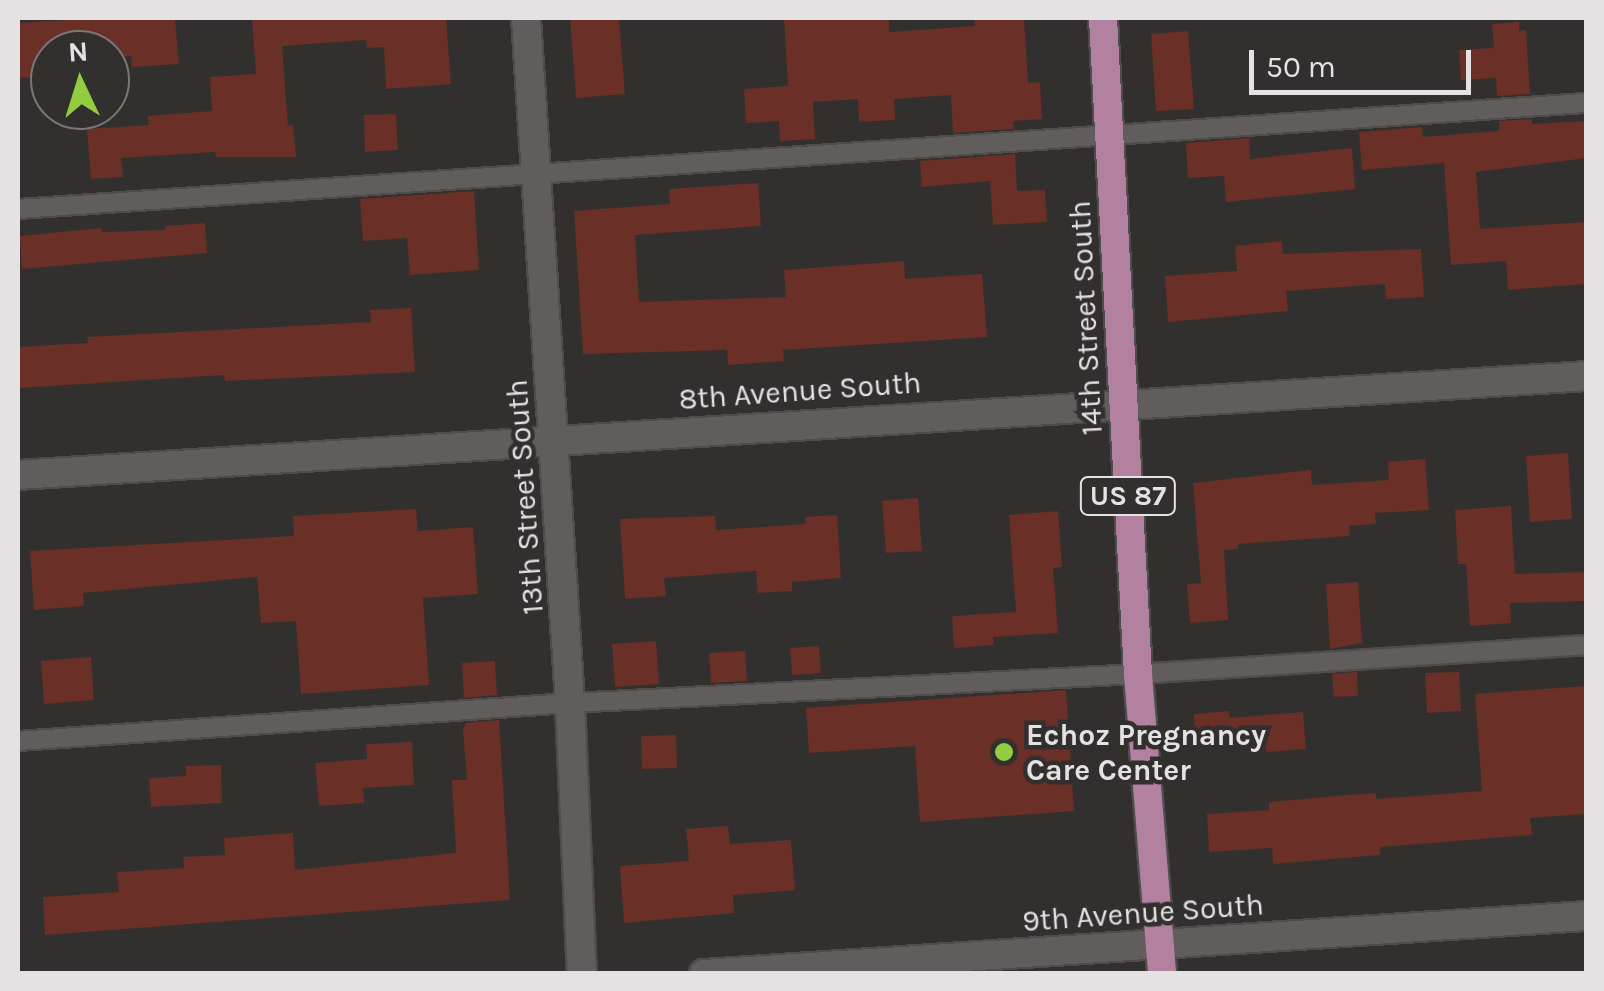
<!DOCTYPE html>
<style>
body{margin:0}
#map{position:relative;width:1604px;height:991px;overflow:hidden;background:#322f2f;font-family:Karla,sans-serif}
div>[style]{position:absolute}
.building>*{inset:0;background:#6a2f26}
.roads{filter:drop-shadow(2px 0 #4f4c4c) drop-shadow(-2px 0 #4f4c4c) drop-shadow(0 2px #4f4c4c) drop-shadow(0 -2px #4f4c4c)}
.service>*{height:18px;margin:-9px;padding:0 9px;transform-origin:9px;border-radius:9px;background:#615d5d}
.minor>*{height:28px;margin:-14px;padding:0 14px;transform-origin:14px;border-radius:14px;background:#615d5d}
.tertiary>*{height:28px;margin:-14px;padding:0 14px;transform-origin:14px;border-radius:14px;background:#615d5d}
.primary>*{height:28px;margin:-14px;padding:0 14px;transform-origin:14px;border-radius:14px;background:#b1819f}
.dots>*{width:28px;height:28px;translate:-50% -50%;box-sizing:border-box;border:5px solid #322f2f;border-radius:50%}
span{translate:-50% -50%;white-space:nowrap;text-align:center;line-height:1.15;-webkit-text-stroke:9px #322f2f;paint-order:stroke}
.shield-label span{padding:2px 8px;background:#322f2f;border:2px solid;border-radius:8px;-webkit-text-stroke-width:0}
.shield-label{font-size:28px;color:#e5e2e3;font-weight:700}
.street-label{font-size:30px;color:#e5e2e3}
.poi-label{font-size:30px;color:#e5e2e3;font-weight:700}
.left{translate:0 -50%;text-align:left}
.frame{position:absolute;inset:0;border:20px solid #e5e2e3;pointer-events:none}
.north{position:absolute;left:30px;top:30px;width:100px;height:100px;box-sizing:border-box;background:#322f2f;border:2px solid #7a7777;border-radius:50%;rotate:356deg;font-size:28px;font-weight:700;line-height:40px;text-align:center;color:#e5e2e3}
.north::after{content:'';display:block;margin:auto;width:35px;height:45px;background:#92cd3f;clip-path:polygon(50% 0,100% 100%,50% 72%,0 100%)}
.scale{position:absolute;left:1249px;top:50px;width:222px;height:45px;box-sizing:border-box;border:5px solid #e5e2e3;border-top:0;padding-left:12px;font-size:30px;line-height:35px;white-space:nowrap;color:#e5e2e3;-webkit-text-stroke:8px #322f2f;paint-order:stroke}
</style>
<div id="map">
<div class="building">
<div style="clip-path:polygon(103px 18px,175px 18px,179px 64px,132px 67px,131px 56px,110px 58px,110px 50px,50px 50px,50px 76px,18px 78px,18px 23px)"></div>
<div style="clip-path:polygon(252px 18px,446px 18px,451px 84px,386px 89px,384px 47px,367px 48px,366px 40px,282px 46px,288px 126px,293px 125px,296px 157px,216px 157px,215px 152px,121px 158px,123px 177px,91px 179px,87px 129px,149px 125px,148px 116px,212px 111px,210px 77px,256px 74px)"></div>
<div style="clip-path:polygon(570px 18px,619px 18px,625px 94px,576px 98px)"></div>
<div style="clip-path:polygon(784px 18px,889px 18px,889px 32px,975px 26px,974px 18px,1024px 18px,1028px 83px,1040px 82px,1042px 119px,1013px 121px,1014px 129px,953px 133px,951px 95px,894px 99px,895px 120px,859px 122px,858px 99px,813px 102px,815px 139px,780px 141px,779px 121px,746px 123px,744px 89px,788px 86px)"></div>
<div style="clip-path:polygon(1519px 22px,1519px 31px,1526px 30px,1530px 94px,1497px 96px,1496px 78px,1461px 80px,1459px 50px,1494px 48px,1492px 24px)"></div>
<div style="clip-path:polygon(1188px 31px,1194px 109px,1156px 111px,1151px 34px)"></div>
<div style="clip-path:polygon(396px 114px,398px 150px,365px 152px,364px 115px)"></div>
<div style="clip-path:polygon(1532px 119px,1532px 124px,1586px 121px,1586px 158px,1476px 172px,1480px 229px,1586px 222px,1586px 284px,1508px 290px,1506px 261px,1451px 265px,1444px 163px,1362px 170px,1359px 132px,1422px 127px,1423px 137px,1499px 131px,1499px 121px)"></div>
<div style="clip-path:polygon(1249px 138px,1250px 159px,1352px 148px,1355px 189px,1226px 202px,1224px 176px,1188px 178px,1186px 143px)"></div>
<div style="clip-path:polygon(1015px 154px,1017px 191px,1045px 190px,1047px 222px,993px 225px,990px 181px,922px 187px,920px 161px)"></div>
<div style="clip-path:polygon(758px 183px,761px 226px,635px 235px,639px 302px,786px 297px,784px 270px,904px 261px,905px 279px,982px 274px,987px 337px,783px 350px,784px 361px,728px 365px,727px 350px,583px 354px,574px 211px,670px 204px,669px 189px)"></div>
<div style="clip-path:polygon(474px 191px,479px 270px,410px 275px,407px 238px,363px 241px,360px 199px)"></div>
<div style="clip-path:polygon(205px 223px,207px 253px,22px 269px,20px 236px,101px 228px,102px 232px,165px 230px,165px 226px)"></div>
<div style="clip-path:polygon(1282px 241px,1283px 254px,1421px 249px,1424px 297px,1386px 299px,1385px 284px,1286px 291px,1288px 311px,1168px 322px,1165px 276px,1237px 271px,1235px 246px)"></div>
<div style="clip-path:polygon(411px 308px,415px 372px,225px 381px,224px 375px,19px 388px,18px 347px,88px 343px,87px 337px,371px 322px,370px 310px)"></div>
<div style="clip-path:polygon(1568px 453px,1572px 519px,1530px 522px,1526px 456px)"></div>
<div style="clip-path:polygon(1425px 459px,1429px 510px,1375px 513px,1376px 524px,1349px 526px,1350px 536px,1238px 544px,1238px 549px,1224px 550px,1228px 620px,1190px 623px,1187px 584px,1201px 583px,1193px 483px,1311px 470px,1312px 485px,1389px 480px,1388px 462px)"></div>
<div style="clip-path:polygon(918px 498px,922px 551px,886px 553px,882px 501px)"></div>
<div style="clip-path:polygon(1511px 506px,1515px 574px,1586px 572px,1586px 601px,1510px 603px,1511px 623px,1470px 626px,1466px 564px,1458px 564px,1455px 510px)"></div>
<div style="clip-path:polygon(416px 509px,418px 531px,473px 527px,478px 594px,423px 598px,429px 685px,301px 694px,296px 621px,261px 623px,257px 577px,83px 593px,84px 606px,34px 610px,30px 551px,294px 536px,293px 516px)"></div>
<div style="clip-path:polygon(1058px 511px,1062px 567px,1053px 568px,1058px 633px,993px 637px,993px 645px,954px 648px,952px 616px,1016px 612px,1009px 515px)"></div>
<div style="clip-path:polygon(837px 515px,841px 578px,792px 582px,792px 591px,758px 593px,756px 571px,664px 578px,666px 596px,625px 599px,620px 519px,715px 516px,716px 530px,805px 524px,805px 517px)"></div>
<div style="clip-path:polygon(1358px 582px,1362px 643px,1330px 649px,1326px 584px)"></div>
<div style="clip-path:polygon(656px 641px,659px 684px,615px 687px,612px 644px)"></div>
<div style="clip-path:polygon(819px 646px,821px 673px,792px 675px,790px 648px)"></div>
<div style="clip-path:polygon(745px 651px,747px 681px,711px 683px,709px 653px)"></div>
<div style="clip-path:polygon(91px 657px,94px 700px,44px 704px,41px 661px)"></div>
<div style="clip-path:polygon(495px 661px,497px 695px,464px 698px,462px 663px)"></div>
<div style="clip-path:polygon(1357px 672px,1358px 696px,1334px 697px,1332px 674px)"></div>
<div style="clip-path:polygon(1459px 672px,1461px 711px,1427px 713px,1425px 673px)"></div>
<div style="clip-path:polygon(1586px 686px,1586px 814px,1530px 818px,1532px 835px,1380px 847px,1380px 855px,1273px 864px,1272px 848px,1209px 852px,1207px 814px,1269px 810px,1269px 802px,1347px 795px,1376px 793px,1376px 799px,1482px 791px,1475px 694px)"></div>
<div style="clip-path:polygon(1066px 690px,1074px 811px,920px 822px,915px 746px,809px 753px,806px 708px)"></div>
<div style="clip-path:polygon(1229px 711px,1230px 718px,1303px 712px,1306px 749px,1266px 752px,1265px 745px,1196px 750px,1194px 714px)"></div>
<div style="clip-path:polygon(499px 720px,510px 900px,45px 935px,43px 897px,119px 892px,117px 872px,184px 868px,183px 857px,225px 855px,224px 838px,293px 833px,295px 870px,456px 853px,452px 780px,467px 780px,463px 730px,466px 723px)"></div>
<div style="clip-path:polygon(676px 735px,677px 768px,642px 769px,641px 736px)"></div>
<div style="clip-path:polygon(412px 742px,414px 785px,363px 788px,364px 803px,319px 806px,315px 763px,367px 759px,366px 744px)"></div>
<div style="clip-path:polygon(221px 765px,222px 803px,151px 807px,149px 778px,186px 776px,186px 766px)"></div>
<div style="clip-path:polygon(728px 826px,730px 844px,791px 840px,795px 890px,733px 895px,734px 913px,624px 923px,620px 866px,689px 861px,686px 829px)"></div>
</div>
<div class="roads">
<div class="service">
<div style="left:18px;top:209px;width:1572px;rotate:-3.87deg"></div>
<div style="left:18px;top:741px;width:553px;rotate:-3.94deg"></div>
<div style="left:570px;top:703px;width:569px;rotate:-2.92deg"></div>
<div style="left:1138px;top:674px;width:449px;rotate:-3.7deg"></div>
</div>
<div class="minor">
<div style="left:18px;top:475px;width:1571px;rotate:-3.61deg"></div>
<div style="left:704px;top:974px;width:884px;rotate:-3.76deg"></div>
</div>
<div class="tertiary">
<div style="left:526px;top:18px;width:686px;rotate:86.32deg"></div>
<div style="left:570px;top:703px;width:271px;rotate:87.5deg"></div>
</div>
<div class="primary">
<div style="left:1103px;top:18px;width:657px;rotate:86.95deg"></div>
<div style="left:1138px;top:674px;width:301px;rotate:85.4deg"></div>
</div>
</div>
<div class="dots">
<div style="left:1004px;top:752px;background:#92cd3f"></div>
</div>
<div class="shield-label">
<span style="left:1128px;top:496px">US 87</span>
</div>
<div class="street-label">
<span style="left:1086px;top:318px;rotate:-93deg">14th Street South</span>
<span style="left:800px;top:391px;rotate:-4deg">8th Avenue South</span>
<span style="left:525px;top:497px;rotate:-94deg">13th Street South</span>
<span style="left:1143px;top:913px;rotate:-4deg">9th Avenue South</span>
</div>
<div class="poi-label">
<span class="left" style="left:1026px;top:752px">Echoz Pregnancy<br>Care Center</span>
</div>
<div class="frame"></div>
<div class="north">N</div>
<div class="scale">50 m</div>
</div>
